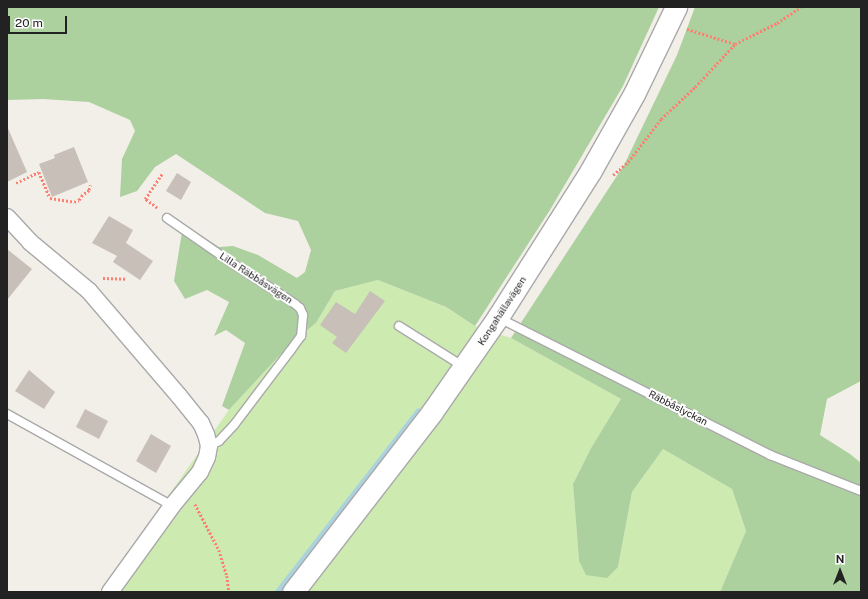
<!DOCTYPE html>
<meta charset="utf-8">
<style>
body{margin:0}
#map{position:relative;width:868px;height:599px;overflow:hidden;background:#f2efe9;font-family:"Public Sans",sans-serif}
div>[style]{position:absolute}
.grass>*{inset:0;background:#cdebb0}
.forest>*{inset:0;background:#add19e}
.stream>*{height:6px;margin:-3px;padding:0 3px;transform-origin:3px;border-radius:3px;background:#aad3df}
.building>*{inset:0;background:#c7bfb8}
.path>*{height:2.5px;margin-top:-1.25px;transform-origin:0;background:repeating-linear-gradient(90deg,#fa8072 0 2px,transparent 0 4px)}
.roads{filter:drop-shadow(1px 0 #a9a9a9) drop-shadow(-1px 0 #a9a9a9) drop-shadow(0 1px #a9a9a9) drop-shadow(0 -1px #a9a9a9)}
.service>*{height:8px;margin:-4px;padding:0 4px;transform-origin:4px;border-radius:4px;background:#fff}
.minor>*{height:16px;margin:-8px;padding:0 8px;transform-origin:8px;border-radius:8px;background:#fff}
.tertiary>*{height:21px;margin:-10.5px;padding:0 10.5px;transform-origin:10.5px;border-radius:10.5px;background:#fff}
span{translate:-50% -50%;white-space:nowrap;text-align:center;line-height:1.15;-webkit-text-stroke:4px #fff;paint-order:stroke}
.street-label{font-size:10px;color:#222}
.frame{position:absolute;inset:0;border:8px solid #222;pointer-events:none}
.north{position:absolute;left:820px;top:551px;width:40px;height:40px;-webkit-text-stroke:3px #fff;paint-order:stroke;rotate:0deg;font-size:11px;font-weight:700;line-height:16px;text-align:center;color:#222}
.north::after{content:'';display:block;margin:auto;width:14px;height:18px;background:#222;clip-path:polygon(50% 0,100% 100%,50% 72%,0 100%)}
.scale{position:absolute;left:8px;top:16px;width:59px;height:18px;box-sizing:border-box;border:2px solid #222;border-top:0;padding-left:5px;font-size:12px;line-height:14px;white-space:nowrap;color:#222;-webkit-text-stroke:3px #fff;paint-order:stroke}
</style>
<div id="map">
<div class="grass">
<div style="clip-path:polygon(378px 280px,446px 307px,475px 326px,511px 338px,621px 399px,591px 448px,573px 484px,579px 561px,618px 567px,632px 492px,663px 449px,732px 489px,746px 531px,720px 592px,100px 592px,229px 410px,289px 345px,316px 323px,335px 291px)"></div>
</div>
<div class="forest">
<div style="clip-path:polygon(7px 7px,659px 7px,623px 86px,550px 210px,475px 326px,446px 307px,378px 280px,335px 291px,316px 323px,289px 345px,229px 410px,222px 406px,245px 343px,226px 330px,214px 336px,229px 302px,207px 290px,185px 299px,174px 281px,182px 232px,194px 231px,219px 247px,233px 246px,258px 255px,297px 278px,305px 272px,311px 250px,298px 221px,265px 213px,176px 154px,155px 167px,137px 191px,120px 197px,122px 159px,135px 131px,130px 120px,89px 102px,43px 99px,7px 100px)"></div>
<div style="clip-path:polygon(695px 7px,861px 7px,861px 381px,827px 399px,820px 435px,850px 454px,861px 463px,861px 592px,720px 592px,746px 531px,732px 489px,663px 449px,632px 492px,618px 567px,607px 578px,586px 575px,579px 561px,573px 484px,591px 448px,621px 399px,511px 338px,624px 165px,677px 55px)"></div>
</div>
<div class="stream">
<div style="left:278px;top:592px;width:229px;rotate:-52.1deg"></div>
</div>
<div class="building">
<div style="clip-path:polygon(7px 126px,27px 172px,7px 182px)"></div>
<div style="clip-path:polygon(74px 147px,88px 182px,52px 197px,39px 164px,55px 158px,54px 155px)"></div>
<div style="clip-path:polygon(177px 173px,191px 182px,181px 200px,166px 191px)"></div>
<div style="clip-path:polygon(109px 216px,133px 230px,126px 243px,153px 261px,140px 280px,113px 262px,117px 256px,92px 243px)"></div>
<div style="clip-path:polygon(7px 249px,32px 269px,7px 300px)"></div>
<div style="clip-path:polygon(370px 291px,385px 301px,346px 353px,332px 343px,337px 337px,320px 325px,336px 302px,355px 314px)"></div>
<div style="clip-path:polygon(29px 370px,55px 392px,44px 409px,15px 391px)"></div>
<div style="clip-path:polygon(85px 409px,108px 421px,99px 439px,76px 427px)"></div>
<div style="clip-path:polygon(151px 434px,171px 446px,156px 473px,136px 461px)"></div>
</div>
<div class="path">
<div style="left:687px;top:29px;width:50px;rotate:17.4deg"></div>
<div style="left:613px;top:175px;width:20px;rotate:-41deg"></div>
<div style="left:628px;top:162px;width:54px;rotate:-52.5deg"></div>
<div style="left:661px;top:119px;width:47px;rotate:-43.3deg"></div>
<div style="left:695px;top:87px;width:59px;rotate:-47.1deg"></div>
<div style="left:735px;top:44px;width:47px;rotate:-26.6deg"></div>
<div style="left:777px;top:23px;width:29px;rotate:-34deg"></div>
<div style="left:16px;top:183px;width:25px;rotate:-26deg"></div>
<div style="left:39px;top:172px;width:28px;rotate:67deg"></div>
<div style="left:50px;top:198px;width:24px;rotate:9deg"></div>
<div style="left:74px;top:202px;width:5px;rotate:-22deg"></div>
<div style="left:79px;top:200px;width:4px;rotate:-63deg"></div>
<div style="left:81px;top:196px;width:10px;rotate:-37deg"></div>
<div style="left:89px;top:190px;width:5px;rotate:-79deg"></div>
<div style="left:157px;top:208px;width:15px;rotate:-143deg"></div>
<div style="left:145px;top:199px;width:32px;rotate:-56deg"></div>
<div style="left:103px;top:278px;width:23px;rotate:2deg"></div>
<div style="left:195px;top:504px;width:52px;rotate:62.4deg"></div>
<div style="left:219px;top:550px;width:27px;rotate:73deg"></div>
<div style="left:227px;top:576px;width:16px;rotate:83deg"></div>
</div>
<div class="roads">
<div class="service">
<div style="left:167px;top:218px;width:83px;rotate:34.7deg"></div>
<div style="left:235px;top:265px;width:72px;rotate:33deg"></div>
<div style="left:295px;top:304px;width:6px;rotate:39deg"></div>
<div style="left:300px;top:308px;width:8px;rotate:67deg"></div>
<div style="left:303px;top:315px;width:21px;rotate:95deg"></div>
<div style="left:301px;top:336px;width:19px;rotate:126deg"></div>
<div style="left:290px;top:351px;width:93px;rotate:127.1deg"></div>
<div style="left:234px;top:425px;width:22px;rotate:133deg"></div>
<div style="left:219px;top:441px;width:11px;rotate:153deg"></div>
<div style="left:499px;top:318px;width:304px;rotate:26.8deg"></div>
<div style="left:770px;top:455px;width:98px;rotate:21.6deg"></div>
<div style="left:399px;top:326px;width:77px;rotate:32.2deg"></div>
<div style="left:7px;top:414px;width:189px;rotate:29.1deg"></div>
</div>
<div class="minor">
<div style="left:7px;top:217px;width:34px;rotate:47deg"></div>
<div style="left:30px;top:242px;width:77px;rotate:39.7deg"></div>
<div style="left:89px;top:291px;width:138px;rotate:49.4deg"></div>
<div style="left:179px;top:396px;width:35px;rotate:51deg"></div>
<div style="left:201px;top:423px;width:12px;rotate:66deg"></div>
<div style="left:206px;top:434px;width:12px;rotate:76deg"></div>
<div style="left:209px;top:446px;width:11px;rotate:100deg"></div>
<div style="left:207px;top:457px;width:17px;rotate:115deg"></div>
<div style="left:200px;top:472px;width:44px;rotate:129.5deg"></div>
<div style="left:172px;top:506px;width:106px;rotate:125.8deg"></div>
</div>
<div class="tertiary">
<div style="left:293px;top:592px;width:227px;rotate:-52.3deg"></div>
<div style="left:432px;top:412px;width:116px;rotate:-55.2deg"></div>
<div style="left:498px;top:317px;width:172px;rotate:-57.6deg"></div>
<div style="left:590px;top:172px;width:90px;rotate:-60.6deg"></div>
<div style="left:634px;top:94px;width:97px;rotate:-64.2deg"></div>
</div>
</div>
<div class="street-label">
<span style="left:256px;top:278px;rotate:33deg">Lilla Räbbåsvägen</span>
<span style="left:502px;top:311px;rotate:-57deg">Kongahällavägen</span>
<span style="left:678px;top:408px;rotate:27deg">Räbbåslyckan</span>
</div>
<div class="frame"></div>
<div class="north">N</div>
<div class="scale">20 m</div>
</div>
